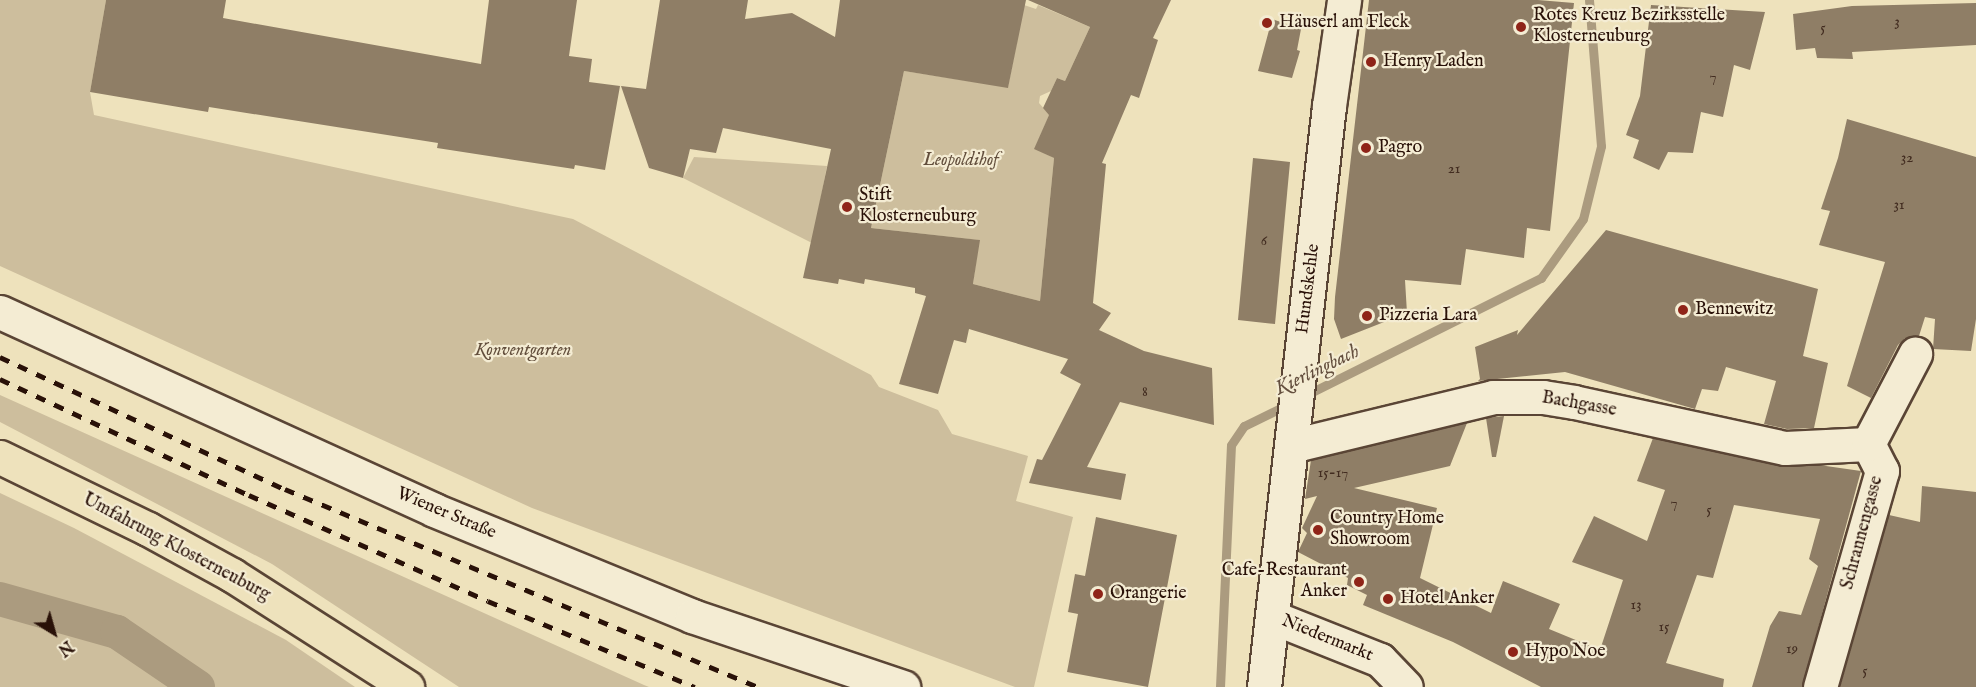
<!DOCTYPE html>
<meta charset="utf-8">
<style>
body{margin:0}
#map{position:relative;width:1976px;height:687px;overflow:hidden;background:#eee2bc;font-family:"IM FELL English",serif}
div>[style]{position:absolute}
.green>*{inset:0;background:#cdbe9d}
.stream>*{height:9px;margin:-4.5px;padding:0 4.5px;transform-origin:4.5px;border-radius:4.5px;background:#ab9b7f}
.canal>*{height:34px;margin:-17px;padding:0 17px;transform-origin:17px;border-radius:17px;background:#ab9b7f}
.building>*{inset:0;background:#8f7e66}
.roads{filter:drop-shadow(2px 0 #5a4535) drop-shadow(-2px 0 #5a4535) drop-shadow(0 2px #5a4535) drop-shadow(0 -2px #5a4535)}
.minor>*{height:33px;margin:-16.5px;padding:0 16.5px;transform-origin:16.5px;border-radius:16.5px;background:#f4ecd3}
.major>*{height:33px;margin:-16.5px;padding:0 16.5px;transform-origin:16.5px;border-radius:16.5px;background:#eee2bc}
.rail>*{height:4.5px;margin-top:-2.25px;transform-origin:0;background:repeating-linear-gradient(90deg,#291108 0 10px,transparent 0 20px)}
.dots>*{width:16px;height:16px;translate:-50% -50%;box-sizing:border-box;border:3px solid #f4ecd3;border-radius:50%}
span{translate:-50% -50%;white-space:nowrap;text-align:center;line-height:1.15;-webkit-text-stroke:4.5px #f4ecd3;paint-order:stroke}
.number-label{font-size:15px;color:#422c20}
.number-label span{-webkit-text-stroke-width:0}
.poi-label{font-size:18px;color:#291108}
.left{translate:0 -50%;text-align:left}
.right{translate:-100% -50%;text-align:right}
.park-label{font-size:18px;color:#624e3c;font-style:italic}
.street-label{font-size:18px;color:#291108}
.water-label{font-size:20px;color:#644f3e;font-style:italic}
.north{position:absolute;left:24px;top:603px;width:60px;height:60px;-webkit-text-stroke:4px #f4ecd3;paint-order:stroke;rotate:143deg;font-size:16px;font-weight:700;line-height:24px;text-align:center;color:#291108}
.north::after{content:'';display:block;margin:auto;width:21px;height:27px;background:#291108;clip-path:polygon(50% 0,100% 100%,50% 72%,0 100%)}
</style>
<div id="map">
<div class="green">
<div style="clip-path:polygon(0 0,106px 0,90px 92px,94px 115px,573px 219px,871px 375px,879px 387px,938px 410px,952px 434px,1028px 456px,1016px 501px,1073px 517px,1034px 687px,1015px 687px,532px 508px,0 266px)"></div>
<div style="clip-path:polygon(1024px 5px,1036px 9px,1038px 5px,1090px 27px,1065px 81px,1057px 78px,1051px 91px,1040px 96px,1039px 103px,1046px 111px,1051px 111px,1035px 148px,1054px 158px,1040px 301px,973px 284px,979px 240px,871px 228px,904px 71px,1008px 87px)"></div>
<div style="clip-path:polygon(694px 157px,827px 166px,812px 243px,683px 178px)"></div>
<div style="clip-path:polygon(0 395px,644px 685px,649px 687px,459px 687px,272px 564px,0 422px)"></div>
<div style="clip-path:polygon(0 493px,74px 528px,286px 640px,355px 687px,0 687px)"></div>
</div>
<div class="stream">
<div style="left:1304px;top:396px;width:265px;rotate:-26.5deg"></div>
<div style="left:1541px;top:278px;width:72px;rotate:-54.6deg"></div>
<div style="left:1583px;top:219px;width:75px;rotate:-76.1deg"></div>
<div style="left:1601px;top:146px;width:146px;rotate:-94.7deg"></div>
<div style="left:1220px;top:687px;width:242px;rotate:-87.4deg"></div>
<div style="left:1231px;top:445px;width:23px;rotate:-56deg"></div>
<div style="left:1244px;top:426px;width:50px;rotate:-26.1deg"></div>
</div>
<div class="canal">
<div style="left:0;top:599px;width:122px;rotate:15.8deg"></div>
<div style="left:117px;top:632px;width:98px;rotate:34.2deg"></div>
</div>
<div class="building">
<div style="clip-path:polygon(106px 0,226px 0,223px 18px,481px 64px,489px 0,577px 0,569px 56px,592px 59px,589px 82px,620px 86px,605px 170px,575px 165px,574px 169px,437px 148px,438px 143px,209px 107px,208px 112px,90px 92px)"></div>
<div style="clip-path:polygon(660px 0,748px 0,745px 19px,792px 13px,835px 37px,840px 0,1026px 0,1008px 88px,904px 71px,871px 228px,980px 240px,973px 284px,1040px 301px,1054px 158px,1034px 149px,1049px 115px,1043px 108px,1057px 78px,1065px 81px,1090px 27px,1028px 0,1171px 0,1153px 38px,1158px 40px,1139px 98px,1131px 95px,1102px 163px,1106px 164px,1093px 303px,1111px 313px,1099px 330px,1144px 351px,1212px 368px,1214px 425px,1120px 402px,1087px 467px,1126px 474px,1121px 500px,1029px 483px,1037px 459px,1042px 460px,1081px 384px,1060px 373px,1068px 359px,969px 329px,966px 343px,954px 340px,938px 394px,899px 384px,926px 296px,915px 293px,915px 288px,865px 279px,864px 284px,839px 279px,838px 284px,803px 278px,831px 149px,723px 128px,716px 153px,690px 149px,683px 178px,649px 168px,621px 86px,646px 89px)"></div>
<div style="clip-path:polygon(1369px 0,1538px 0,1574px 3px,1550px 231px,1527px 228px,1524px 258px,1466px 249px,1461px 285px,1405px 280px,1407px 313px,1341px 339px,1334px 319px,1335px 297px)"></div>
<div style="clip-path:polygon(1976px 3px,1976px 45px,1852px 52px,1853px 59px,1817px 58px,1815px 48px,1796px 50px,1793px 14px,1852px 6px)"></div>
<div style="clip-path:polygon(1651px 5px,1765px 12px,1750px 70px,1734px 65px,1723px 117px,1701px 112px,1693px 153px,1668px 152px,1659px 170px,1633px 158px,1639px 140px,1626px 135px,1640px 96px)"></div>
<div style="clip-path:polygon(1272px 19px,1301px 29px,1297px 50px,1300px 51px,1292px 78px,1258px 71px)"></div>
<div style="clip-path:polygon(1847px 119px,1976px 157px,1976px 319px,1971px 351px,1933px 349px,1935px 319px,1925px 317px,1919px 336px,1905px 338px,1898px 345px,1871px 398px,1847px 386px,1885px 262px,1819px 245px,1830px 211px,1821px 209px,1838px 158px)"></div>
<div style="clip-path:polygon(1253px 158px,1290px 162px,1275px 324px,1238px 320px)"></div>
<div style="clip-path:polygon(1606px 230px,1818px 289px,1803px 356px,1828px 363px,1814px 428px,1787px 429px,1764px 424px,1776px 381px,1726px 367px,1718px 391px,1702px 389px,1695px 409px,1565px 372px,1478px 381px,1480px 379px,1475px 347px,1518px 330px,1517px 335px)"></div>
<div style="clip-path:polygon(1504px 416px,1496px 457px,1492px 457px,1486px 418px)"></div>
<div style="clip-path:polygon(1467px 423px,1450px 466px,1354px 488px,1437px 508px,1420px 578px,1491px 613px,1503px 581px,1560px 604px,1549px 629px,1600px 650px,1623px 580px,1572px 562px,1594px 516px,1647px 541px,1665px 490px,1637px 481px,1653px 438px,1781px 466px,1819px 465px,1861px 471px,1802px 687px,1752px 687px,1770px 626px,1779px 611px,1801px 615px,1818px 566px,1809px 559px,1820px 519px,1734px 505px,1713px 578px,1697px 575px,1666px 663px,1724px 679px,1723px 687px,1541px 687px,1453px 642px,1363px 605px,1367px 595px,1347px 585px,1348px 578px,1298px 552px,1307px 533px,1302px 528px,1317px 496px,1305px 499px,1311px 460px)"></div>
<div style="clip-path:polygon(1922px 486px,1976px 492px,1976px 687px,1840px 687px,1889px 515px,1920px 522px)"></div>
<div style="clip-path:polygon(1096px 517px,1177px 535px,1148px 687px,1067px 672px,1078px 614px,1068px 612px,1075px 574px,1085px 576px)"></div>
</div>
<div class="roads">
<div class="minor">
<div style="left:0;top:312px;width:477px;rotate:24.5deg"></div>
<div style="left:434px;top:510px;width:279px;rotate:22.3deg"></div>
<div style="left:692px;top:616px;width:223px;rotate:18.6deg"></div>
<div style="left:1291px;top:446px;width:208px;rotate:-13.6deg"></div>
<div style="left:1493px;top:397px;width:50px"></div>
<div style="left:1543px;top:397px;width:31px;rotate:9deg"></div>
<div style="left:1574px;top:402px;width:216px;rotate:12.3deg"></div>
<div style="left:1785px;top:448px;width:83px;rotate:-2.8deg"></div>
<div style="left:1272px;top:617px;width:116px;rotate:21.7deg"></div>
<div style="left:1380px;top:660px;width:37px;rotate:46deg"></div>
<div style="left:1264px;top:687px;width:585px;rotate:-83.62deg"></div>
<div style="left:1329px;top:106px;width:107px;rotate:-81.9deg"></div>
<div style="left:1820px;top:687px;width:225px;rotate:-74deg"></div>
<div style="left:1882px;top:471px;width:30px;rotate:-117deg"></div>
<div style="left:1868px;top:444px;width:102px;rotate:-62.4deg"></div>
</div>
<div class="major">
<div style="left:0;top:457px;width:165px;rotate:25.9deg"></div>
<div style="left:148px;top:529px;width:96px;rotate:28.7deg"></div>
<div style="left:232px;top:575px;width:208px;rotate:32.6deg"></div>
</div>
</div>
<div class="rail">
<div style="left:0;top:357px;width:314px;rotate:24.9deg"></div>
<div style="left:285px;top:489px;width:513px;rotate:22.71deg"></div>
<div style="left:0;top:379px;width:275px;rotate:25deg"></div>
<div style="left:249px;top:495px;width:261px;rotate:23.9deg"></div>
<div style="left:488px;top:601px;width:224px;rotate:22.6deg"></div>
</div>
<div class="dots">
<div style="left:1267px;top:23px;background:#8f2418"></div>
<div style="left:1521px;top:27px;background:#8f2418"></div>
<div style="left:1371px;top:62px;background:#8f2418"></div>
<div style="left:1366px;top:148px;background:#8f2418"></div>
<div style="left:847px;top:207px;background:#8f2418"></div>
<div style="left:1683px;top:310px;background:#8f2418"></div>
<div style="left:1367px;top:316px;background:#8f2418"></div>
<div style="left:1318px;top:530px;background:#8f2418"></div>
<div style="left:1359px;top:582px;background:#8f2418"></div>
<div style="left:1098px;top:594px;background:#8f2418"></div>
<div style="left:1388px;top:599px;background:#8f2418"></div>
<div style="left:1513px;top:652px;background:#8f2418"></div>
</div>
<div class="number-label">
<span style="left:1897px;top:22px">3</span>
<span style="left:1823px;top:28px">5</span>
<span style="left:1713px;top:77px">7</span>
<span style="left:1907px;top:158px">32</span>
<span style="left:1454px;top:169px">21</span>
<span style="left:1899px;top:205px">31</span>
<span style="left:1264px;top:241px">6</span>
<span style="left:1145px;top:392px">8</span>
<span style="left:1333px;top:473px">15-17</span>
<span style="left:1674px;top:503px">7</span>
<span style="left:1709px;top:510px">5</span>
<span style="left:1636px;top:605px">13</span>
<span style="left:1664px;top:627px">15</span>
<span style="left:1792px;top:649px">19</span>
<span style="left:1865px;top:671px">5</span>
</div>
<div class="poi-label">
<span class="left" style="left:1533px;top:27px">Rotes Kreuz Bezirksstelle<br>Klosterneuburg</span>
<span class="left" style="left:1279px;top:23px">Häuserl am Fleck</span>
<span class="left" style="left:1383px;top:62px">Henry Laden</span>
<span class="left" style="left:1378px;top:148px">Pagro</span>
<span class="left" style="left:859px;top:207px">Stift<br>Klosterneuburg</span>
<span class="left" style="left:1695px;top:310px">Bennewitz</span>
<span class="left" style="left:1379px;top:316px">Pizzeria Lara</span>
<span class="left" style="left:1330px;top:530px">Country Home<br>Showroom</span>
<span class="right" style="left:1347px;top:582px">Cafe-Restaurant<br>Anker</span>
<span class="left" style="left:1110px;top:594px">Orangerie</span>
<span class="left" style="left:1400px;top:599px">Hotel Anker</span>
<span class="left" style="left:1525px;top:652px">Hypo Noe</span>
</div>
<div class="park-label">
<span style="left:961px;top:161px">Leopoldihof</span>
<span style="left:523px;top:351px">Konventgarten</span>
</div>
<div class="street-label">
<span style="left:1309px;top:289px;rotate:-83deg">Hundskehle</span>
<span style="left:1579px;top:405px;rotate:10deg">Bachgasse</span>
<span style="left:446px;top:514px;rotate:23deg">Wiener Straße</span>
<span style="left:1863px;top:533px;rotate:-75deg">Schrannengasse</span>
<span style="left:176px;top:548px;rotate:28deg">Umfahrung Klosterneuburg</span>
<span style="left:1327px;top:639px;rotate:22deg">Niedermarkt</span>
</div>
<div class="water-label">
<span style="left:1317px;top:370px;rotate:-26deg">Kierlingbach</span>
</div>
<div class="north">N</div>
</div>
